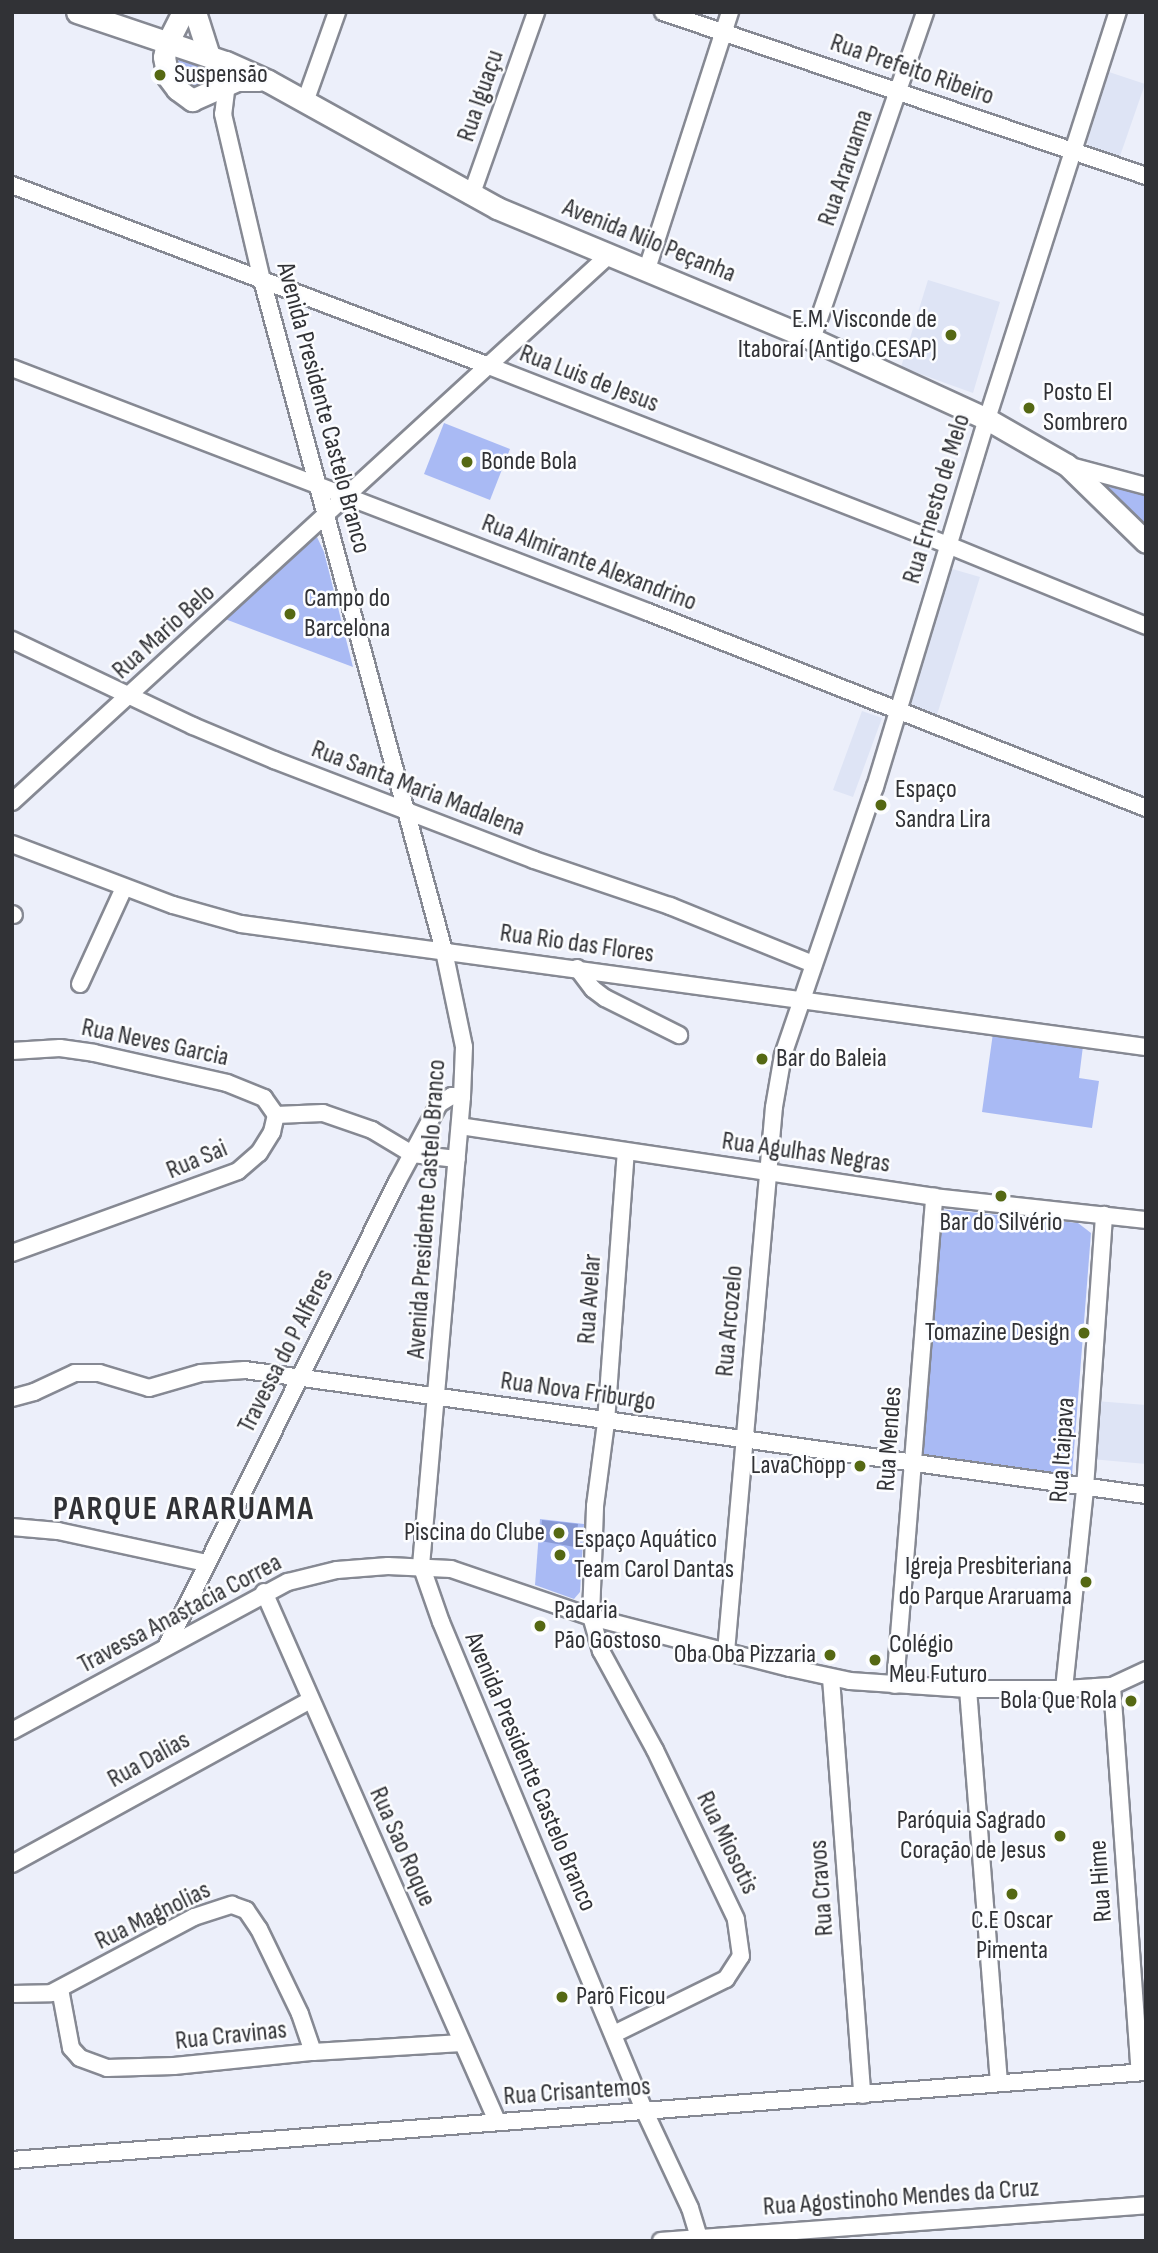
<!DOCTYPE html>
<meta charset="utf-8">
<style>
body{margin:0}
#map{position:relative;width:1158px;height:2253px;overflow:hidden;background:#eceffa;font-family:"Sofia Sans Condensed",sans-serif}
div>[style]{position:absolute}
.built>*{inset:0;background:#dee4f5}
.green>*{inset:0;background:#a9baf4}
.water>*{inset:0;background:#8798d4}
.roads{filter:drop-shadow(2px 0 #868993) drop-shadow(-2px 0 #868993) drop-shadow(0 2px #868993) drop-shadow(0 -2px #868993)}
.minor>*{height:16px;margin:-8px;padding:0 8px;transform-origin:8px;border-radius:8px;background:#fff}
.major>*{height:21px;margin:-10.5px;padding:0 10.5px;transform-origin:10.5px;border-radius:10.5px;background:#fff}
.dots>*{width:19px;height:19px;translate:-50% -50%;box-sizing:border-box;border:4px solid #fcfdff;border-radius:50%}
span{translate:-50% -50%;white-space:nowrap;text-align:center;line-height:1.15;-webkit-text-stroke:5px #fcfdff;paint-order:stroke}
.street-label{font-size:26px;color:#313236}
.poi-label{font-size:26px;color:#313236}
.left{translate:0 -50%;text-align:left}
.right{translate:-100% -50%;text-align:right}
.district-label{font-size:33px;color:#313236;font-weight:700;letter-spacing:2px}
.frame{position:absolute;inset:0;border:14px solid #313236;pointer-events:none}
</style>
<div id="map">
<div class="built">
<div style="clip-path:polygon(1109px 72px,1145px 84px,1120px 156px,1089px 146px,1087px 142px)"></div>
<div style="clip-path:polygon(928px 280px,1000px 302px,973px 393px,901px 367px)"></div>
<div style="clip-path:polygon(949px 568px,980px 577px,936px 718px,915px 709px,909px 699px)"></div>
<div style="clip-path:polygon(862px 711px,882px 718px,853px 797px,833px 790px)"></div>
<div style="clip-path:polygon(1096px 1401px,1146px 1405px,1146px 1464px,1091px 1459px)"></div>
</div>
<div class="green">
<div style="clip-path:polygon(183px 54px,213px 67px,217px 79px,196px 88px,185px 83px,176px 64px)"></div>
<div style="clip-path:polygon(444px 423px,510px 449px,490px 500px,424px 474px)"></div>
<div style="clip-path:polygon(1106px 484px,1146px 496px,1146px 535px,1103px 489px)"></div>
<div style="clip-path:polygon(317px 537px,324px 552px,353px 667px,225px 619px,311px 539px)"></div>
<div style="clip-path:polygon(993px 1033px,1083px 1046px,1079px 1078px,1099px 1081px,1092px 1128px,982px 1112px)"></div>
<div style="clip-path:polygon(939px 1209px,1078px 1223px,1091px 1233px,1072px 1475px,918px 1456px)"></div>
<div style="clip-path:polygon(540px 1519px,584px 1524px,580px 1592px,574px 1599px,535px 1585px)"></div>
</div>
<div class="water">
<div style="clip-path:polygon(542px 1520px,578px 1524px,575px 1547px,540px 1541px)"></div>
</div>
<div class="roads">
<div class="minor">
<div style="left:663px;top:12px;width:510px;rotate:18.75deg"></div>
<div style="left:228px;top:75px;width:39px;rotate:97deg"></div>
<div style="left:223px;top:114px;width:171px;rotate:76.8deg"></div>
<div style="left:262px;top:280px;width:695px;rotate:74.82deg"></div>
<div style="left:444px;top:951px;width:98px;rotate:78.2deg"></div>
<div style="left:464px;top:1047px;width:50px;rotate:92.3deg"></div>
<div style="left:462px;top:1097px;width:470px;rotate:95deg"></div>
<div style="left:421px;top:1565px;width:60px;rotate:70.7deg"></div>
<div style="left:441px;top:1622px;width:531px;rotate:67.4deg"></div>
<div style="left:645px;top:2112px;width:106px;rotate:64.9deg"></div>
<div style="left:690px;top:2208px;width:34px;rotate:73deg"></div>
<div style="left:305px;top:102px;width:96px;rotate:-70.4deg"></div>
<div style="left:12px;top:185px;width:510px;rotate:20.78deg"></div>
<div style="left:489px;top:366px;width:493px;rotate:21.3deg"></div>
<div style="left:948px;top:545px;width:214px;rotate:22.2deg"></div>
<div style="left:471px;top:196px;width:195px;rotate:-70.5deg"></div>
<div style="left:647px;top:269px;width:270px;rotate:-72.1deg"></div>
<div style="left:812px;top:339px;width:346px;rotate:-70.9deg"></div>
<div style="left:12px;top:368px;width:681px;rotate:20.99deg"></div>
<div style="left:648px;top:612px;width:535px;rotate:21.48deg"></div>
<div style="left:1067px;top:465px;width:82px;rotate:14.9deg"></div>
<div style="left:12px;top:640px;width:200px;rotate:25.4deg"></div>
<div style="left:193px;top:726px;width:88px;rotate:22.8deg"></div>
<div style="left:274px;top:760px;width:279px;rotate:21deg"></div>
<div style="left:534px;top:860px;width:144px;rotate:18.7deg"></div>
<div style="left:670px;top:906px;width:154px;rotate:22.1deg"></div>
<div style="left:12px;top:802px;width:810px;rotate:-42.5deg"></div>
<div style="left:12px;top:844px;width:172px;rotate:20.8deg"></div>
<div style="left:173px;top:905px;width:71px;rotate:15.6deg"></div>
<div style="left:241px;top:924px;width:913px;rotate:7.74deg"></div>
<div style="left:12px;top:914px;width:2px;rotate:27deg"></div>
<div style="left:577px;top:968px;width:26px;rotate:53deg"></div>
<div style="left:593px;top:989px;width:15px;rotate:37deg"></div>
<div style="left:605px;top:998px;width:83px;rotate:26.6deg"></div>
<div style="left:80px;top:984px;width:106px;rotate:-65.4deg"></div>
<div style="left:12px;top:1051px;width:48px;rotate:-3.6deg"></div>
<div style="left:60px;top:1048px;width:34px;rotate:8deg"></div>
<div style="left:94px;top:1053px;width:136px;rotate:12.7deg"></div>
<div style="left:227px;top:1083px;width:40px;rotate:22deg"></div>
<div style="left:264px;top:1098px;width:21px;rotate:55deg"></div>
<div style="left:460px;top:1126px;width:479px;rotate:8.5deg"></div>
<div style="left:934px;top:1197px;width:213px;rotate:6.2deg"></div>
<div style="left:12px;top:1253px;width:240px;rotate:-19.9deg"></div>
<div style="left:238px;top:1171px;width:28px;rotate:-41deg"></div>
<div style="left:259px;top:1153px;width:25px;rotate:-58deg"></div>
<div style="left:272px;top:1132px;width:17px;rotate:-77deg"></div>
<div style="left:276px;top:1115px;width:47px;rotate:-2.4deg"></div>
<div style="left:323px;top:1113px;width:52px;rotate:19.1deg"></div>
<div style="left:372px;top:1130px;width:47px;rotate:31deg"></div>
<div style="left:412px;top:1154px;width:45px;rotate:6.3deg"></div>
<div style="left:12px;top:1398px;width:23px;rotate:-15deg"></div>
<div style="left:34px;top:1392px;width:45px;rotate:-24.9deg"></div>
<div style="left:75px;top:1373px;width:24px"></div>
<div style="left:99px;top:1373px;width:52px;rotate:16.7deg"></div>
<div style="left:149px;top:1388px;width:54px;rotate:-16.1deg"></div>
<div style="left:201px;top:1373px;width:44px;rotate:-3.9deg"></div>
<div style="left:245px;top:1370px;width:910px;rotate:7.9deg"></div>
<div style="left:12px;top:1527px;width:46px;rotate:5deg"></div>
<div style="left:58px;top:1531px;width:151px;rotate:12.2deg"></div>
<div style="left:264px;top:1592px;width:578px;rotate:66.23deg"></div>
<div style="left:167px;top:1645px;width:517px;rotate:-63.58deg"></div>
<div style="left:397px;top:1182px;width:89px;rotate:-61.7deg"></div>
<div style="left:439px;top:1104px;width:15px;rotate:-32deg"></div>
<div style="left:452px;top:1096px;width:10px;rotate:6deg"></div>
<div style="left:726px;top:1652px;width:547px;rotate:-84.97deg"></div>
<div style="left:774px;top:1107px;width:53px;rotate:-80.2deg"></div>
<div style="left:783px;top:1055px;width:283px;rotate:-71.1deg"></div>
<div style="left:875px;top:787px;width:385px;rotate:-73.1deg"></div>
<div style="left:987px;top:419px;width:428px;rotate:-72.2deg"></div>
<div style="left:831px;top:1678px;width:418px;rotate:85.7deg"></div>
<div style="left:895px;top:1685px;width:490px;rotate:-85.4deg"></div>
<div style="left:1112px;top:1686px;width:387px;rotate:85.9deg"></div>
<div style="left:968px;top:1689px;width:394px;rotate:85.5deg"></div>
<div style="left:1064px;top:1689px;width:202px;rotate:-84deg"></div>
<div style="left:1085px;top:1488px;width:274px;rotate:-86deg"></div>
<div style="left:12px;top:1731px;width:314px;rotate:-28.4deg"></div>
<div style="left:288px;top:1582px;width:50px;rotate:-13.8deg"></div>
<div style="left:337px;top:1570px;width:51px;rotate:-4.5deg"></div>
<div style="left:388px;top:1566px;width:63px;rotate:2.7deg"></div>
<div style="left:451px;top:1569px;width:148px;rotate:18.9deg"></div>
<div style="left:591px;top:1617px;width:205px;rotate:14.4deg"></div>
<div style="left:790px;top:1668px;width:61px;rotate:12.2deg"></div>
<div style="left:850px;top:1681px;width:118px;rotate:3.9deg"></div>
<div style="left:968px;top:1689px;width:96px"></div>
<div style="left:1064px;top:1689px;width:48px;rotate:-3.6deg"></div>
<div style="left:1112px;top:1686px;width:38px;rotate:-25deg"></div>
<div style="left:12px;top:1864px;width:340px;rotate:-28.8deg"></div>
<div style="left:60px;top:1989px;width:60px;rotate:79.4deg"></div>
<div style="left:71px;top:2048px;width:13px;rotate:48deg"></div>
<div style="left:80px;top:2058px;width:29px;rotate:20deg"></div>
<div style="left:107px;top:2068px;width:67px;rotate:-1.7deg"></div>
<div style="left:174px;top:2066px;width:140px;rotate:-5.8deg"></div>
<div style="left:313px;top:2052px;width:149px;rotate:-3.5deg"></div>
<div style="left:12px;top:1994px;width:39px;rotate:-1deg"></div>
<div style="left:51px;top:1993px;width:162px;rotate:-28deg"></div>
<div style="left:194px;top:1917px;width:40px;rotate:-18deg"></div>
<div style="left:232px;top:1905px;width:15px;rotate:20deg"></div>
<div style="left:246px;top:1910px;width:23px;rotate:56deg"></div>
<div style="left:259px;top:1929px;width:94px;rotate:64.2deg"></div>
<div style="left:300px;top:2014px;width:40px;rotate:71.1deg"></div>
<div style="left:614px;top:2034px;width:125px;rotate:-26.2deg"></div>
<div style="left:726px;top:1979px;width:27px;rotate:-57deg"></div>
<div style="left:741px;top:1956px;width:37px;rotate:-98deg"></div>
<div style="left:736px;top:1919px;width:187px;rotate:-115.6deg"></div>
<div style="left:655px;top:1750px;width:113px;rotate:-118.6deg"></div>
<div style="left:601px;top:1651px;width:35px;rotate:-106deg"></div>
<div style="left:591px;top:1617px;width:111px;rotate:-87.9deg"></div>
<div style="left:595px;top:1506px;width:85px;rotate:-82.5deg"></div>
<div style="left:606px;top:1422px;width:271px;rotate:-85.8deg"></div>
<div style="left:12px;top:2160px;width:1137px;rotate:-4.44deg"></div>
<div style="left:661px;top:2241px;width:486px;rotate:-4.2deg"></div>
</div>
<div class="major">
<div style="left:77px;top:12px;width:157px;rotate:18.6deg"></div>
<div style="left:226px;top:62px;width:46px;rotate:24.3deg"></div>
<div style="left:268px;top:81px;width:262px;rotate:29deg"></div>
<div style="left:497px;top:208px;width:341px;rotate:22.6deg"></div>
<div style="left:812px;top:339px;width:192px;rotate:24.6deg"></div>
<div style="left:987px;top:419px;width:92px;rotate:29.9deg"></div>
<div style="left:1067px;top:465px;width:110px;rotate:44.3deg"></div>
<div style="left:183px;top:12px;width:35px;rotate:117deg"></div>
<div style="left:167px;top:43px;width:14px;rotate:102deg"></div>
<div style="left:164px;top:57px;width:20px;rotate:79deg"></div>
<div style="left:168px;top:77px;width:15px;rotate:53deg"></div>
<div style="left:177px;top:89px;width:19px;rotate:36deg"></div>
<div style="left:192px;top:100px;width:49px;rotate:-24deg"></div>
<div style="left:237px;top:80px;width:22px"></div>
<div style="left:195px;top:12px;width:46px;rotate:72.3deg"></div>
</div>
</div>
<div class="dots">
<div style="left:160px;top:75px;background:#556813"></div>
<div style="left:951px;top:335px;background:#556813"></div>
<div style="left:1029px;top:408px;background:#556813"></div>
<div style="left:467px;top:462px;background:#556813"></div>
<div style="left:290px;top:614px;background:#556813"></div>
<div style="left:881px;top:805px;background:#556813"></div>
<div style="left:762px;top:1059px;background:#556813"></div>
<div style="left:1001px;top:1196px;background:#556813"></div>
<div style="left:1084px;top:1333px;background:#556813"></div>
<div style="left:860px;top:1466px;background:#556813"></div>
<div style="left:559px;top:1533px;background:#556813"></div>
<div style="left:560px;top:1555px;background:#556813"></div>
<div style="left:1086px;top:1582px;background:#556813"></div>
<div style="left:540px;top:1626px;background:#556813"></div>
<div style="left:830px;top:1655px;background:#556813"></div>
<div style="left:875px;top:1660px;background:#556813"></div>
<div style="left:1131px;top:1701px;background:#556813"></div>
<div style="left:1060px;top:1836px;background:#556813"></div>
<div style="left:1012px;top:1894px;background:#556813"></div>
<div style="left:562px;top:1997px;background:#556813"></div>
</div>
<div class="street-label">
<span style="left:912px;top:70px;rotate:19deg">Rua Prefeito Ribeiro</span>
<span style="left:481px;top:96px;rotate:-71deg">Rua Iguaçu</span>
<span style="left:846px;top:168px;rotate:-71deg">Rua Araruama</span>
<span style="left:649px;top:241px;rotate:22deg">Avenida Nilo Peçanha</span>
<span style="left:589px;top:379px;rotate:21deg">Rua Luis de Jesus</span>
<span style="left:323px;top:408px;rotate:75deg">Avenida Presidente Castelo Branco</span>
<span style="left:937px;top:499px;rotate:-73deg">Rua Ernesto de Melo</span>
<span style="left:589px;top:563px;rotate:21deg">Rua Almirante Alexandrino</span>
<span style="left:164px;top:632px;rotate:-42deg">Rua Mario Belo</span>
<span style="left:418px;top:789px;rotate:21deg">Rua Santa Maria Madalena</span>
<span style="left:577px;top:944px;rotate:8deg">Rua Rio das Flores</span>
<span style="left:155px;top:1043px;rotate:12deg">Rua Neves Garcia</span>
<span style="left:806px;top:1153px;rotate:8deg">Rua Agulhas Negras</span>
<span style="left:197px;top:1160px;rotate:-23deg">Rua Sai</span>
<span style="left:427px;top:1209px;rotate:-86deg">Avenida Presidente Castelo Branco</span>
<span style="left:590px;top:1299px;rotate:-86deg">Rua Avelar</span>
<span style="left:730px;top:1321px;rotate:-85deg">Rua Arcozelo</span>
<span style="left:286px;top:1351px;rotate:-63deg">Travessa do P Alferes</span>
<span style="left:578px;top:1392px;rotate:8deg">Rua Nova Friburgo</span>
<span style="left:890px;top:1439px;rotate:-86deg">Rua Mendes</span>
<span style="left:1063px;top:1450px;rotate:-86deg">Rua Itaipava</span>
<span style="left:180px;top:1614px;rotate:-28deg">Travessa Anastacia Correa</span>
<span style="left:149px;top:1760px;rotate:-29deg">Rua Dalias</span>
<span style="left:530px;top:1772px;rotate:67deg">Avenida Presidente Castelo Branco</span>
<span style="left:727px;top:1843px;rotate:64deg">Rua Miosotis</span>
<span style="left:402px;top:1847px;rotate:66deg">Rua Sao Roque</span>
<span style="left:1101px;top:1881px;rotate:-94deg">Rua Hime</span>
<span style="left:822px;top:1888px;rotate:-94deg">Rua Cravos</span>
<span style="left:153px;top:1916px;rotate:-26deg">Rua Magnolias</span>
<span style="left:231px;top:2036px;rotate:-6deg">Rua Cravinas</span>
<span style="left:577px;top:2092px;rotate:-4deg">Rua Crisantemos</span>
<span style="left:901px;top:2198px;rotate:-4deg">Rua Agostinoho Mendes da Cruz</span>
</div>
<div class="poi-label">
<span class="left" style="left:174px;top:75px">Suspensão</span>
<span class="right" style="left:937px;top:335px">E.M. Visconde de<br>Itaboraí (Antigo CESAP)</span>
<span class="left" style="left:1043px;top:408px">Posto El<br>Sombrero</span>
<span class="left" style="left:481px;top:462px">Bonde Bola</span>
<span class="left" style="left:304px;top:614px">Campo do<br>Barcelona</span>
<span class="left" style="left:895px;top:805px">Espaço<br>Sandra Lira</span>
<span class="left" style="left:776px;top:1059px">Bar do Baleia</span>
<span style="left:1001px;top:1223px">Bar do Silvério</span>
<span class="right" style="left:1070px;top:1333px">Tomazine Design</span>
<span class="right" style="left:846px;top:1466px">LavaChopp</span>
<span class="right" style="left:545px;top:1533px">Piscina do Clube</span>
<span class="left" style="left:574px;top:1555px">Espaço Aquático<br>Team Carol Dantas</span>
<span class="right" style="left:1072px;top:1582px">Igreja Presbiteriana<br>do Parque Araruama</span>
<span class="left" style="left:554px;top:1626px">Padaria<br>Pão Gostoso</span>
<span class="left" style="left:889px;top:1660px">Colégio<br>Meu Futuro</span>
<span class="right" style="left:816px;top:1655px">Oba Oba Pizzaria</span>
<span class="right" style="left:1117px;top:1701px">Bola Que Rola</span>
<span class="right" style="left:1046px;top:1836px">Paróquia Sagrado<br>Coração de Jesus</span>
<span style="left:1012px;top:1936px">C.E Oscar<br>Pimenta</span>
<span class="left" style="left:576px;top:1997px">Parô Ficou</span>
</div>
<div class="district-label">
<span style="left:184px;top:1510px">PARQUE ARARUAMA</span>
</div>
<div class="frame"></div>
</div>
